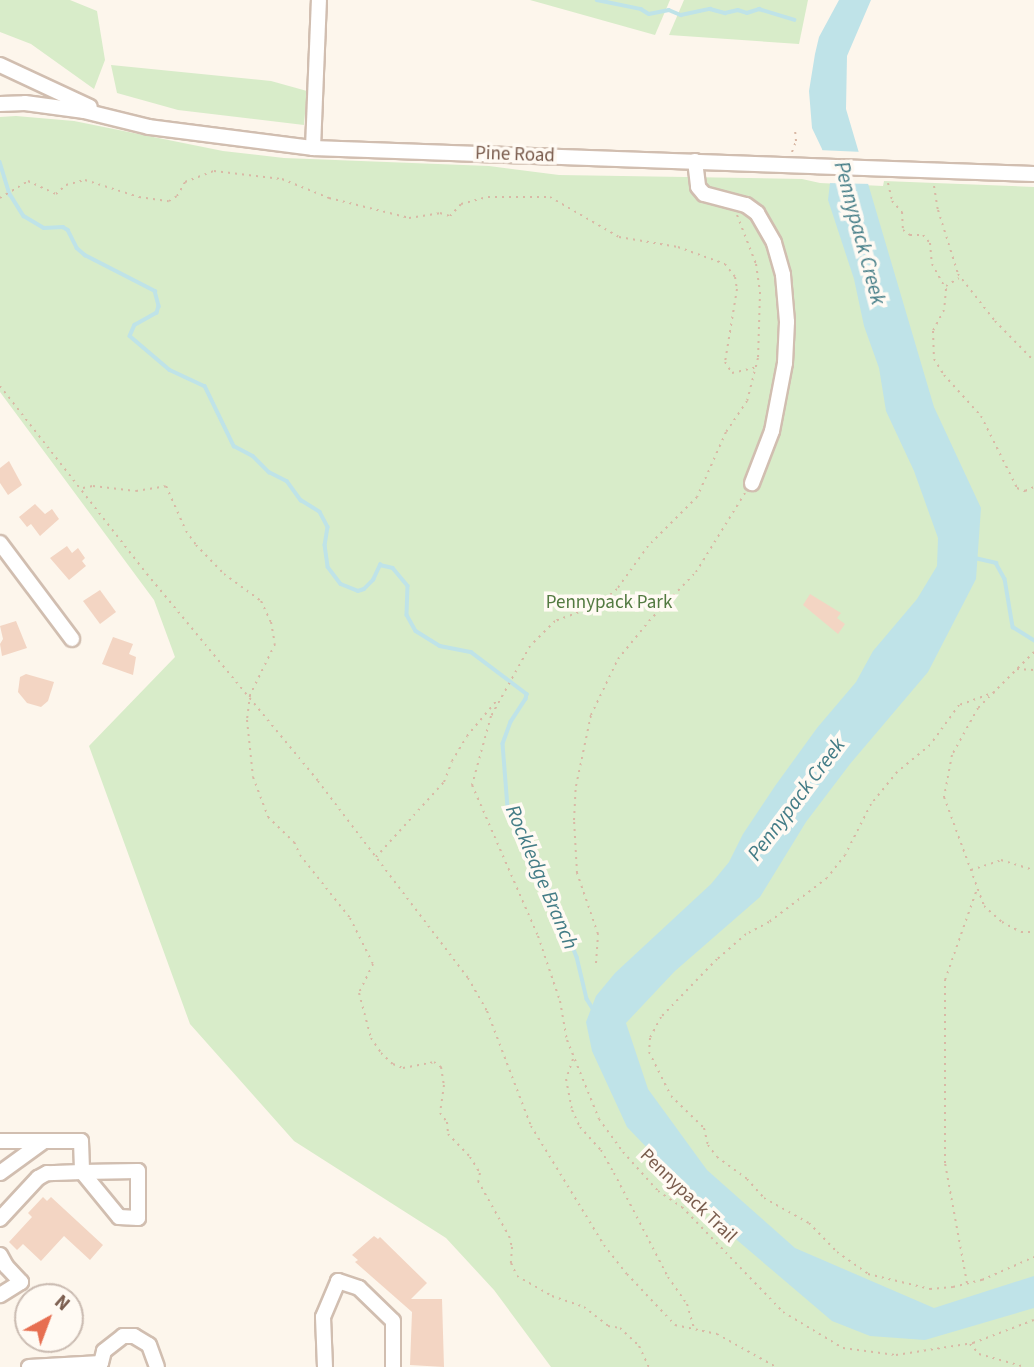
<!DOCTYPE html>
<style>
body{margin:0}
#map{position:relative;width:1034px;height:1367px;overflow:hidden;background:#fdf6ec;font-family:"Source Sans 3",sans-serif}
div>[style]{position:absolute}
.green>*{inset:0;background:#d8ecc9}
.water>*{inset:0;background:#bfe3e8}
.pier>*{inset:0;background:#fdf6ec}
.stream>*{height:3.5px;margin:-1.75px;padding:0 1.75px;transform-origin:1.75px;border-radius:1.75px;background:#bfe3e8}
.building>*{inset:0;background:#f3d5c3}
.path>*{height:2px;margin-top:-1px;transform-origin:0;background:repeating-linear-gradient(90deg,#d9b8a5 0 2px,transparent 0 7px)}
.roads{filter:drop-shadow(2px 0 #d1beb0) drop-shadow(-2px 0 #d1beb0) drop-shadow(0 2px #d1beb0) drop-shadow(0 -2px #d1beb0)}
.minor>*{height:14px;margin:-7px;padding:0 7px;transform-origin:7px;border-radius:7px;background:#fff}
span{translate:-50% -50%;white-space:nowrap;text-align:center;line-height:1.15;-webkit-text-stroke:7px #fffaf3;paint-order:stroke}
.street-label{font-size:19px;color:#7a5c4d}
.park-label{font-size:19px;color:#537a41}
.water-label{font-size:21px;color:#437c86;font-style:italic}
.north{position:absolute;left:14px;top:1283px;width:70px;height:70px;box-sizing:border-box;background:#fffaf3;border:2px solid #cabbb1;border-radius:50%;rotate:41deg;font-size:19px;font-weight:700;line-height:28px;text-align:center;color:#7a5c4d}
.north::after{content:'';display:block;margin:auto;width:24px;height:32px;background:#e76f51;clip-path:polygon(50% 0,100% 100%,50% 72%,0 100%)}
</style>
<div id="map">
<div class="green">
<div style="clip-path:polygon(0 0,70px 0,97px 11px,105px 60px,94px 89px,31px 44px,0 32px)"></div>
<div style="clip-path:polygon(530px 0,670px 0,655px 35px)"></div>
<div style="clip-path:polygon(684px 0,808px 0,799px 44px,669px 35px)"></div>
<div style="clip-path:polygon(111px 65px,271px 81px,307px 91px,304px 125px,178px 110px,117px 93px)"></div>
<div style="clip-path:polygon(16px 116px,74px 121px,223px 151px,284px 158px,489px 166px,559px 175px,802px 179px,820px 183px,883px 186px,884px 181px,1034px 187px,1034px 1367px,551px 1367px,494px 1290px,446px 1238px,294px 1141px,190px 1024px,89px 746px,175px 657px,154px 600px,0 392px,0 117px)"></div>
</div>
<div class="water">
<div style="clip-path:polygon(839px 0,871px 0,847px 56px,846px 109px,934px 407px,981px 508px,976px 579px,928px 672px,850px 764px,806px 822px,760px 897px,675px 971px,626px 1023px,648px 1089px,707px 1170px,795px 1248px,934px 1308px,1034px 1276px,1034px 1308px,925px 1340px,870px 1336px,832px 1321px,731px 1235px,627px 1127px,592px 1051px,586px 1022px,596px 996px,615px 973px,711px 884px,729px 862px,743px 834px,775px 786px,817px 728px,856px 682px,873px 651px,917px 599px,937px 566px,938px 538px,914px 471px,886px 411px,879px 368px,864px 326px,854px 279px,828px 200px,830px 183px,822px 149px,812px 128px,809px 91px,815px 54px,819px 37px)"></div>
</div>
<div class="pier">
<div style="clip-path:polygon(818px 150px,863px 152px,873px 184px,827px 183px)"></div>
</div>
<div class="stream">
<div style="left:597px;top:0;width:45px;rotate:11.6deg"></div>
<div style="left:641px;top:9px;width:9px;rotate:32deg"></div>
<div style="left:649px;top:14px;width:20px;rotate:-11deg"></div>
<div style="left:669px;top:10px;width:13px;rotate:23deg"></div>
<div style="left:681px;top:15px;width:30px;rotate:-12deg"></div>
<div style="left:710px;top:9px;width:16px;rotate:15deg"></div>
<div style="left:725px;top:13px;width:13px;rotate:-13deg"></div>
<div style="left:738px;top:10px;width:9px;rotate:18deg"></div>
<div style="left:747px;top:13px;width:13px;rotate:-18deg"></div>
<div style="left:759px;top:9px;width:37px;rotate:17deg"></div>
<div style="left:0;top:162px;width:34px;rotate:73deg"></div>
<div style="left:10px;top:194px;width:26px;rotate:58deg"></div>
<div style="left:24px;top:216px;width:23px;rotate:31deg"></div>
<div style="left:44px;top:228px;width:19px;rotate:-3deg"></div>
<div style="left:63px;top:227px;width:6px;rotate:31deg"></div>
<div style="left:68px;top:230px;width:20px;rotate:63deg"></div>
<div style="left:77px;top:248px;width:11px;rotate:41deg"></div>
<div style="left:85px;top:255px;width:79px;rotate:27.2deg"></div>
<div style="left:155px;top:291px;width:16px;rotate:75deg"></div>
<div style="left:159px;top:306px;width:7px;rotate:106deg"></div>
<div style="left:157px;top:313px;width:25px;rotate:151deg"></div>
<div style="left:135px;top:325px;width:12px;rotate:114deg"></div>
<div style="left:130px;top:336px;width:52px;rotate:40.4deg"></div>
<div style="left:170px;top:370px;width:38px;rotate:25deg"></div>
<div style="left:205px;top:386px;width:67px;rotate:64.2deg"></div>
<div style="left:234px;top:446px;width:21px;rotate:28deg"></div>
<div style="left:253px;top:456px;width:23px;rotate:45deg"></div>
<div style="left:269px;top:472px;width:20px;rotate:27deg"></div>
<div style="left:287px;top:481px;width:24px;rotate:54deg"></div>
<div style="left:301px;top:500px;width:22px;rotate:32deg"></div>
<div style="left:320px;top:512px;width:17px;rotate:62deg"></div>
<div style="left:328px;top:527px;width:18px;rotate:99deg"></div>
<div style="left:325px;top:545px;width:22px;rotate:82deg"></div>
<div style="left:328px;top:567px;width:21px;rotate:53deg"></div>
<div style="left:341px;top:584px;width:18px;rotate:22deg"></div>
<div style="left:358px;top:591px;width:6px;rotate:-18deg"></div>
<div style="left:364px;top:589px;width:13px;rotate:-45deg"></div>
<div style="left:373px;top:580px;width:17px;rotate:-65deg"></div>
<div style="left:380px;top:565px;width:13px;rotate:13deg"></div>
<div style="left:393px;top:568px;width:23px;rotate:50deg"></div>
<div style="left:408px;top:586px;width:29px;rotate:92deg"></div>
<div style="left:407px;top:615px;width:18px;rotate:61deg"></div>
<div style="left:416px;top:631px;width:28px;rotate:32deg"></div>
<div style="left:440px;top:646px;width:32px;rotate:11deg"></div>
<div style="left:471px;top:652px;width:70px;rotate:36.9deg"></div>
<div style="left:527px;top:694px;width:5px;rotate:101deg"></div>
<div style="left:526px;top:699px;width:27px;rotate:123deg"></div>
<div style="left:511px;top:722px;width:23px;rotate:110deg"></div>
<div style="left:503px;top:744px;width:63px;rotate:85.5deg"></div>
<div style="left:508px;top:807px;width:94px;rotate:63.4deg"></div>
<div style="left:550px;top:891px;width:71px;rotate:67.8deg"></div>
<div style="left:577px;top:957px;width:43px;rotate:76.6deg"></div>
<div style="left:587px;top:999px;width:13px;rotate:58deg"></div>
<div style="left:975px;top:558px;width:22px;rotate:13deg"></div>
<div style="left:996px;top:563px;width:18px;rotate:61deg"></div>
<div style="left:1005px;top:579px;width:49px;rotate:80.5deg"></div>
<div style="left:1013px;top:627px;width:25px;rotate:32deg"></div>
</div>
<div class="building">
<div style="clip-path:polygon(9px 461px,22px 485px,8px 495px,0 483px,0 468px)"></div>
<div style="clip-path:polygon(35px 504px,45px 514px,52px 509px,59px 519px,40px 536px,31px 524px,27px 527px,19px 517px)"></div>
<div style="clip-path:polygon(67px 546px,72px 553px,78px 548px,85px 558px,82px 561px,86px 566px,69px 580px,50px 558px)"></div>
<div style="clip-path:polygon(100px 590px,116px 612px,100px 624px,83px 601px)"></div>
<div style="clip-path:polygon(810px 594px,841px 613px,837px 618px,845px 624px,838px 634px,803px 605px)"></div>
<div style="clip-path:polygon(16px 621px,27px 648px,2px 656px,0 644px,3px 639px,0 626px)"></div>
<div style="clip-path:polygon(113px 637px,133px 644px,129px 654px,136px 657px,133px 675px,102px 664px)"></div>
<div style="clip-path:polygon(26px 674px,54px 682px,48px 701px,41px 707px,27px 703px,18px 692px,20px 677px)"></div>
<div style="clip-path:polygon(43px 1197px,47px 1201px,51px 1197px,103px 1245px,90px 1260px,64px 1236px,41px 1261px,23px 1244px,17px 1250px,9px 1242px,32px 1217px,28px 1213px)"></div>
<div style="clip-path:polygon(374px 1236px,378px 1239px,380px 1237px,427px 1283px,411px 1299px,442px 1299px,444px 1367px,410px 1365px,412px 1312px,355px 1262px,358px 1260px,352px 1255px)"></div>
</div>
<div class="path">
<div style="left:792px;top:152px;width:12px;rotate:-70deg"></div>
<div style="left:796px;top:141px;width:12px;rotate:-95deg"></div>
<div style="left:888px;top:183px;width:18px;rotate:77deg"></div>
<div style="left:892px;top:201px;width:15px;rotate:48deg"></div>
<div style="left:902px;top:212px;width:18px;rotate:87deg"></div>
<div style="left:903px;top:230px;width:9px;rotate:36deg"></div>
<div style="left:910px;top:235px;width:13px"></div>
<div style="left:923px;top:235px;width:11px;rotate:49deg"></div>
<div style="left:930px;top:243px;width:21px;rotate:85deg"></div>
<div style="left:932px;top:264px;width:29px;rotate:61deg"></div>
<div style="left:946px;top:289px;width:21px;rotate:95deg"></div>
<div style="left:944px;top:310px;width:24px;rotate:118deg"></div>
<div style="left:933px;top:331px;width:28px;rotate:88deg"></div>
<div style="left:934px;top:359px;width:19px;rotate:58deg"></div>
<div style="left:944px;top:375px;width:55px;rotate:47.9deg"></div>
<div style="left:981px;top:416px;width:80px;rotate:63.4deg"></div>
<div style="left:1017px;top:488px;width:9px;rotate:21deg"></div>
<div style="left:1025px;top:491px;width:10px;rotate:-24deg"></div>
<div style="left:934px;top:186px;width:24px;rotate:81deg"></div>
<div style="left:938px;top:210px;width:67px;rotate:72.6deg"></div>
<div style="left:958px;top:274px;width:60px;rotate:51.8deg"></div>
<div style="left:995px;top:321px;width:56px;rotate:45.7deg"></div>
<div style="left:0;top:198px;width:33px;rotate:-31deg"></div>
<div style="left:28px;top:181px;width:31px;rotate:25deg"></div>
<div style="left:56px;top:194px;width:13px;rotate:-42deg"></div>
<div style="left:66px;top:185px;width:20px;rotate:-15deg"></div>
<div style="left:85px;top:180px;width:57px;rotate:17.5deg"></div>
<div style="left:139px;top:197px;width:30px;rotate:8deg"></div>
<div style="left:169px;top:201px;width:9px;rotate:-32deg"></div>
<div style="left:177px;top:196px;width:16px;rotate:-60deg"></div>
<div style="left:185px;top:182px;width:31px;rotate:-21deg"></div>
<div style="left:214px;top:171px;width:68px;rotate:6.7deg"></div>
<div style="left:282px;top:179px;width:51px;rotate:22deg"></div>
<div style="left:329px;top:198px;width:82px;rotate:14deg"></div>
<div style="left:409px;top:218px;width:31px;rotate:-9deg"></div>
<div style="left:440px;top:213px;width:10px;rotate:17deg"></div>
<div style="left:450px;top:216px;width:16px;rotate:-47deg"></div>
<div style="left:461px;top:204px;width:28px;rotate:-15deg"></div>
<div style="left:488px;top:197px;width:62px"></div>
<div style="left:550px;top:197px;width:80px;rotate:30.1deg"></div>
<div style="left:619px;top:237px;width:60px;rotate:9.6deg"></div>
<div style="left:678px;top:247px;width:50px;rotate:19.9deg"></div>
<div style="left:725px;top:264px;width:16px;rotate:52deg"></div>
<div style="left:735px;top:277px;width:12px;rotate:81deg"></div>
<div style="left:737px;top:289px;width:74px;rotate:99.3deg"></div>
<div style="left:725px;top:362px;width:13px;rotate:58deg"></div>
<div style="left:732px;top:373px;width:23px;rotate:-13deg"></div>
<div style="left:737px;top:215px;width:53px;rotate:68.8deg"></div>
<div style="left:756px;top:264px;width:28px;rotate:82deg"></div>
<div style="left:760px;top:292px;width:66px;rotate:91.7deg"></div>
<div style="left:758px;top:358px;width:44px;rotate:104.3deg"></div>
<div style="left:747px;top:401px;width:37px;rotate:124deg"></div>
<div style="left:726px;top:432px;width:71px;rotate:114deg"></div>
<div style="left:697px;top:497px;width:69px;rotate:135deg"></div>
<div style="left:648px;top:546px;width:53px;rotate:125.8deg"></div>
<div style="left:617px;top:589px;width:25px;rotate:140deg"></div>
<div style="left:598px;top:605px;width:46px;rotate:159.6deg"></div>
<div style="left:555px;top:621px;width:35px;rotate:135deg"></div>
<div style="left:530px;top:646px;width:80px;rotate:119.1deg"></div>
<div style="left:491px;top:716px;width:72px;rotate:105.4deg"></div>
<div style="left:472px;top:785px;width:165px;rotate:66.4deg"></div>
<div style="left:538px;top:936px;width:69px;rotate:71.3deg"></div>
<div style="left:560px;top:1001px;width:40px;rotate:80deg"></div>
<div style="left:567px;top:1040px;width:85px;rotate:67.9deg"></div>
<div style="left:599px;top:1119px;width:41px;rotate:54deg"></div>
<div style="left:623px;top:1152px;width:52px;rotate:48.1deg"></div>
<div style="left:658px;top:1191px;width:29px;rotate:34deg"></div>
<div style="left:682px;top:1207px;width:146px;rotate:46.1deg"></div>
<div style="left:783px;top:1312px;width:70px;rotate:31deg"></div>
<div style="left:843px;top:1348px;width:53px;rotate:7.5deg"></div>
<div style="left:896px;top:1355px;width:78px;rotate:-8.9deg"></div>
<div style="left:973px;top:1343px;width:65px;rotate:-20.7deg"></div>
<div style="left:946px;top:286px;width:15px;rotate:-32deg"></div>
<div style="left:0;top:386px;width:239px;rotate:52deg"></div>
<div style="left:147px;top:574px;width:268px;rotate:50.4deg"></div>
<div style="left:318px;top:781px;width:248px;rotate:52.7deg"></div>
<div style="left:468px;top:978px;width:38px;rotate:60deg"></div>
<div style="left:487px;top:1011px;width:123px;rotate:69.1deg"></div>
<div style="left:531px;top:1126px;width:140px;rotate:58.5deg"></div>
<div style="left:604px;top:1245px;width:37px;rotate:52deg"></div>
<div style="left:627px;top:1274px;width:70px;rotate:46.7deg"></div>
<div style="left:675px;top:1325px;width:43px;rotate:12.1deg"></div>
<div style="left:717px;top:1334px;width:68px;rotate:29.2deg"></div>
<div style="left:83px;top:488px;width:10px;rotate:-11deg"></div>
<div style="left:93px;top:486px;width:43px;rotate:6.6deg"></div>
<div style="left:136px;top:491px;width:30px;rotate:-9deg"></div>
<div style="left:166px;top:486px;width:49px;rotate:66deg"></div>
<div style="left:186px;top:531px;width:17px;rotate:54deg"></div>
<div style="left:196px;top:545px;width:40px;rotate:46deg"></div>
<div style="left:224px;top:574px;width:46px;rotate:36.1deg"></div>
<div style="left:261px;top:601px;width:23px;rotate:65deg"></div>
<div style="left:271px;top:622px;width:22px;rotate:80deg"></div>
<div style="left:275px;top:644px;width:57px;rotate:116.1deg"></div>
<div style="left:250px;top:695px;width:25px;rotate:97deg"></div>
<div style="left:247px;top:720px;width:57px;rotate:84deg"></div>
<div style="left:253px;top:777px;width:43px;rotate:69.4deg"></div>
<div style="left:268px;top:817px;width:36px;rotate:44deg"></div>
<div style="left:294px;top:842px;width:14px;rotate:65deg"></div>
<div style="left:300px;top:855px;width:80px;rotate:51.6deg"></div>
<div style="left:350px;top:918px;width:51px;rotate:63.4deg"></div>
<div style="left:373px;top:964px;width:32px;rotate:116deg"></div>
<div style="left:359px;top:993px;width:47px;rotate:75.1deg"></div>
<div style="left:371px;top:1038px;width:18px;rotate:56deg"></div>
<div style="left:381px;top:1053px;width:16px;rotate:43deg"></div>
<div style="left:393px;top:1064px;width:11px;rotate:22deg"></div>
<div style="left:403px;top:1068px;width:32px;rotate:-11deg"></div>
<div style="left:434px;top:1062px;width:9px;rotate:36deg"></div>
<div style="left:441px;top:1067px;width:18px;rotate:81deg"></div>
<div style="left:444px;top:1085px;width:28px;rotate:98deg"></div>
<div style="left:440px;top:1113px;width:11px;rotate:52deg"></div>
<div style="left:447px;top:1122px;width:12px;rotate:85deg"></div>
<div style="left:448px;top:1134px;width:32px;rotate:46deg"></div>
<div style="left:470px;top:1157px;width:19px;rotate:58deg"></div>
<div style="left:480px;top:1173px;width:8px;rotate:104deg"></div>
<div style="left:478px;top:1181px;width:63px;rotate:60.6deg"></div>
<div style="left:509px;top:1236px;width:11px;rotate:75deg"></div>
<div style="left:512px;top:1247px;width:16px;rotate:94deg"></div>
<div style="left:511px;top:1263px;width:14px;rotate:65deg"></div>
<div style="left:517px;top:1276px;width:40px;rotate:29.7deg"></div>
<div style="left:552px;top:1296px;width:34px;rotate:19deg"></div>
<div style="left:584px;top:1307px;width:31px;rotate:38deg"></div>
<div style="left:608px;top:1326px;width:12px;rotate:9deg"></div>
<div style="left:620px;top:1328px;width:26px;rotate:43deg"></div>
<div style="left:639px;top:1346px;width:23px;rotate:65deg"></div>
<div style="left:1034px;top:652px;width:79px;rotate:135deg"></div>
<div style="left:978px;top:708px;width:54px;rotate:119deg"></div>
<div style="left:952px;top:755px;width:43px;rotate:100.8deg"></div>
<div style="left:944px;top:797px;width:116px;rotate:69.8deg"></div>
<div style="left:984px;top:906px;width:24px;rotate:42deg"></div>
<div style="left:1002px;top:922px;width:21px;rotate:28deg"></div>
<div style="left:1021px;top:932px;width:13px"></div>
<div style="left:1017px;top:669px;width:17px;rotate:3deg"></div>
<div style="left:995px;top:692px;width:38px;rotate:160deg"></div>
<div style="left:959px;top:705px;width:49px;rotate:125.9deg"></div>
<div style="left:930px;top:745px;width:43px;rotate:140.7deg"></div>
<div style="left:897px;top:772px;width:41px;rotate:129.1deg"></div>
<div style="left:871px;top:804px;width:57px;rotate:117deg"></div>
<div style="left:845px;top:855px;width:29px;rotate:128deg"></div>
<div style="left:827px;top:878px;width:73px;rotate:142.8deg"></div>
<div style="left:769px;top:922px;width:26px;rotate:152deg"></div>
<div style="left:746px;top:934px;width:38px;rotate:139deg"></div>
<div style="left:717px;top:959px;width:81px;rotate:134deg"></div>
<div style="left:661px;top:1017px;width:24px;rotate:118deg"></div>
<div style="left:650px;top:1038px;width:14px;rotate:94deg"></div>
<div style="left:649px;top:1052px;width:49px;rotate:63.4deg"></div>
<div style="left:671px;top:1096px;width:46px;rotate:44.1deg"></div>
<div style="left:704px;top:1128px;width:17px;rotate:77deg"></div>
<div style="left:708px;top:1145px;width:15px;rotate:53deg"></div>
<div style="left:717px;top:1157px;width:37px;rotate:36deg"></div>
<div style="left:747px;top:1179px;width:25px;rotate:48deg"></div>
<div style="left:764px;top:1198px;width:51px;rotate:29.1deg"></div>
<div style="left:809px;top:1223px;width:40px;rotate:46deg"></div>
<div style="left:837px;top:1252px;width:38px;rotate:35deg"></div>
<div style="left:868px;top:1274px;width:64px;rotate:13.6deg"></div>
<div style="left:930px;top:1289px;width:23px;rotate:-5deg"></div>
<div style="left:953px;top:1287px;width:30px;rotate:-14deg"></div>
<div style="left:982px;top:1280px;width:57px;rotate:-23.9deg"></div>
<div style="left:376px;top:857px;width:101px;rotate:-47.8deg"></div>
<div style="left:444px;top:782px;width:22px;rotate:-69deg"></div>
<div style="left:452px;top:761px;width:29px;rotate:-59deg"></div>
<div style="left:467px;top:736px;width:48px;rotate:-50deg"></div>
<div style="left:971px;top:870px;width:32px;rotate:-18deg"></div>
<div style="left:1001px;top:860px;width:34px;rotate:17deg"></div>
<div style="left:596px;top:963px;width:29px;rotate:-86deg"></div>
<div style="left:598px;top:934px;width:65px;rotate:-109deg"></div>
<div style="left:577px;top:873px;width:53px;rotate:-93.2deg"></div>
<div style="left:574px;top:820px;width:34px;rotate:-87deg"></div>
<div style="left:576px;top:786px;width:73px;rotate:-78.1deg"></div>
<div style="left:591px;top:715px;width:62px;rotate:-64.3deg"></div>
<div style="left:618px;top:659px;width:49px;rotate:-50.8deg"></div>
<div style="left:649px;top:621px;width:68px;rotate:-46.2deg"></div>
<div style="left:696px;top:572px;width:93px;rotate:-58.2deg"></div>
<div style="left:573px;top:1059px;width:21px;rotate:109deg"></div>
<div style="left:566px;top:1079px;width:32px;rotate:79deg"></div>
<div style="left:572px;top:1110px;width:19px;rotate:65deg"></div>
<div style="left:580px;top:1127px;width:31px;rotate:48deg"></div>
<div style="left:601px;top:1150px;width:26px;rotate:61deg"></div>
<div style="left:614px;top:1173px;width:117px;rotate:62.6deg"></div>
<div style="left:668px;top:1277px;width:33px;rotate:55deg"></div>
<div style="left:687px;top:1304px;width:26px;rotate:74deg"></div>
<div style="left:967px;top:1283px;width:122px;rotate:-100.4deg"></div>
<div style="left:945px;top:1163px;width:183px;rotate:-90deg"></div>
<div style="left:945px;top:980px;width:96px;rotate:-70.6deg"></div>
<div style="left:970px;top:1344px;width:13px;rotate:48deg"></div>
<div style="left:979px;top:1354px;width:48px;rotate:15.8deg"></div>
</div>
<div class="roads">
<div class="minor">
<div style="left:0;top:65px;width:99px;rotate:25deg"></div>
<div style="left:0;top:104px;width:25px;rotate:-2deg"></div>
<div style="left:25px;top:103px;width:60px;rotate:7.7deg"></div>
<div style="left:84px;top:111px;width:67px;rotate:13.8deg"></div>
<div style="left:149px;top:127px;width:165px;rotate:7.3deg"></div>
<div style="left:313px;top:148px;width:721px;rotate:2.07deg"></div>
<div style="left:313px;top:148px;width:148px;rotate:-87.7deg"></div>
<div style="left:695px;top:161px;width:26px;rotate:83deg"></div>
<div style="left:698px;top:187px;width:9px;rotate:49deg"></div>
<div style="left:704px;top:194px;width:43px;rotate:14.7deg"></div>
<div style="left:746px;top:205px;width:14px;rotate:36deg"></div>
<div style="left:757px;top:213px;width:34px;rotate:60deg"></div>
<div style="left:774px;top:243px;width:33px;rotate:74deg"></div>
<div style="left:783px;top:275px;width:47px;rotate:85.1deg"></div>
<div style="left:787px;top:322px;width:41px;rotate:92.8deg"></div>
<div style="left:785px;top:363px;width:69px;rotate:100.8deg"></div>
<div style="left:772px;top:431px;width:56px;rotate:111deg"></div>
<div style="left:0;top:543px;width:120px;rotate:53.1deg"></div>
<div style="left:0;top:1141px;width:81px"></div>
<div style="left:81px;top:1141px;width:31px;rotate:88deg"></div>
<div style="left:82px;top:1172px;width:56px;rotate:-1deg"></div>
<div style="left:138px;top:1171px;width:47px;rotate:90deg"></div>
<div style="left:138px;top:1218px;width:19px;rotate:-177deg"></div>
<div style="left:119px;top:1217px;width:58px;rotate:-129.4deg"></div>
<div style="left:82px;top:1172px;width:35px;rotate:178deg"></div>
<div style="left:47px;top:1173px;width:10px;rotate:151deg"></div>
<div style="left:38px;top:1178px;width:56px;rotate:132.8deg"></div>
<div style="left:0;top:1173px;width:54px;rotate:-36deg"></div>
<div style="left:0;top:1255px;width:13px;rotate:61deg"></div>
<div style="left:6px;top:1266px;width:22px;rotate:47deg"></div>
<div style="left:21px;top:1282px;width:25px;rotate:148deg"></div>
<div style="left:29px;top:1367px;width:72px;rotate:-3.2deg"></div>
<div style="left:101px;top:1363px;width:12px;rotate:-76deg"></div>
<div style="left:104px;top:1351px;width:24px;rotate:-38deg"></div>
<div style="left:123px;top:1336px;width:11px"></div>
<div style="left:134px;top:1336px;width:17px;rotate:31deg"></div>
<div style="left:149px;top:1345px;width:23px;rotate:70deg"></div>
<div style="left:325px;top:1367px;width:50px;rotate:-92.3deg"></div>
<div style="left:323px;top:1317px;width:39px;rotate:-67deg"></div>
<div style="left:338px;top:1281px;width:22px;rotate:18deg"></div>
<div style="left:359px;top:1288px;width:47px;rotate:44.1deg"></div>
<div style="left:393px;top:1321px;width:46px;rotate:90deg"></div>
</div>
</div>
<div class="street-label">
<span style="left:515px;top:155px;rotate:2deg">Pine Road</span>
<span style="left:688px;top:1196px;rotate:44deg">Pennypack Trail</span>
</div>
<div class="park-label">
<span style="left:609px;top:603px">Pennypack Park</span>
</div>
<div class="water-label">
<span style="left:860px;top:233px;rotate:75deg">Pennypack Creek</span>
<span style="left:796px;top:799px;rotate:-53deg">Pennypack Creek</span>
<span style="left:542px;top:877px;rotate:67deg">Rockledge Branch</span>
</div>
<div class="north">N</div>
</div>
